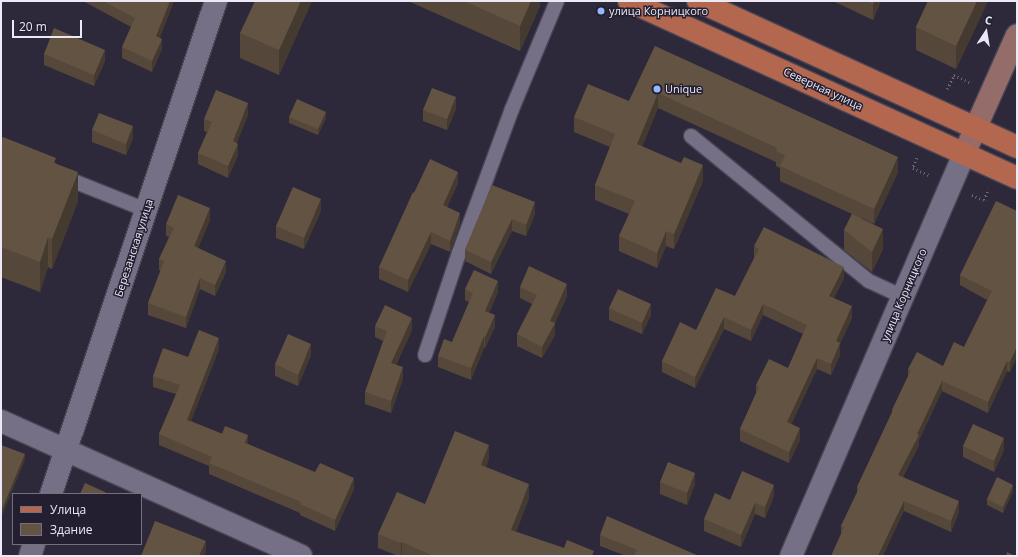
<!DOCTYPE html>
<meta charset="utf-8">
<style>
body{margin:0}
#map{position:relative;width:1018px;height:557px;overflow:hidden;background:#2d293b;font-family:"Open Sans",sans-serif}
div>[style]{position:absolute}
.path>*{height:2.5px;margin-top:-1.25px;transform-origin:0;background:repeating-linear-gradient(90deg,#6b6878 0 1px,transparent 0 4px)}
.roads{filter:drop-shadow(1px 0 #494555) drop-shadow(-1px 0 #494555) drop-shadow(0 1px #494555) drop-shadow(0 -1px #494555)}
.service>*{height:14px;margin:-7px;padding:0 7px;transform-origin:7px;border-radius:7px;background:#757086}
.tertiary>*{height:22px;margin:-11px;padding:0 11px;transform-origin:11px;border-radius:11px;background:#757086}
.secondary>*{height:22px;margin:-11px;padding:0 11px;transform-origin:11px;border-radius:11px;background:#946c6a}
.primary>*{height:22px;margin:-11px;padding:0 11px;transform-origin:11px;border-radius:11px;background:#b3674e}
.wall>*{inset:0;background:#55473a}
.shaded-wall>*{inset:0;background:#453a2f}
.building>*{inset:0;background:#635343}
.dots>*{width:11px;height:11px;translate:-50% -50%;box-sizing:border-box;border:2px solid #231f31;border-radius:50%}
span{translate:-50% -50%;white-space:nowrap;text-align:center;line-height:1.15;-webkit-text-stroke:3px #231f31;paint-order:stroke}
.poi-label{font-size:11px;color:#ebe9f5}
.left{translate:0 -50%;text-align:left}
.street-label{font-size:11px;color:#ebe9f5}
.frame{position:absolute;inset:0;border:2px solid #ebe9f5;pointer-events:none}
.legend{position:absolute;left:12px;top:493px;width:130px;height:52px;box-sizing:border-box;background:#231f31;border:1px solid #73707f;margin:0;padding:5px 7px;list-style:none;font-size:12px;color:#ebe9f5}
.legend li{display:flex;align-items:center;gap:8px;height:20px}
.legend b{width:20px;border:1px solid #73707f}
.north{position:absolute;left:966px;top:12px;width:40px;height:40px;-webkit-text-stroke:3px #231f31;paint-order:stroke;rotate:12deg;font-size:11px;font-weight:700;line-height:16px;text-align:center;color:#ebe9f5}
.north::after{content:'';display:block;margin:auto;width:14px;height:18px;background:#ebe9f5;clip-path:polygon(50% 0,100% 100%,50% 72%,0 100%)}
.scale{position:absolute;left:12px;top:20px;width:70px;height:18px;box-sizing:border-box;border:2px solid #ebe9f5;border-top:0;padding-left:5px;font-size:12px;line-height:14px;white-space:nowrap;color:#ebe9f5;-webkit-text-stroke:3px #231f31;paint-order:stroke}
</style>
<div id="map">
<div class="path">
<div style="left:947px;top:89px;width:16px;rotate:-63deg"></div>
<div style="left:954px;top:75px;width:19px;rotate:25deg"></div>
<div style="left:917px;top:158px;width:11px;rotate:112deg"></div>
<div style="left:913px;top:168px;width:20px;rotate:24deg"></div>
<div style="left:972px;top:195px;width:13px;rotate:23deg"></div>
<div style="left:984px;top:200px;width:12px;rotate:-70deg"></div>
</div>
<div class="roads">
<div class="service">
<div style="left:691px;top:136px;width:230px;rotate:39.2deg"></div>
<div style="left:869px;top:281px;width:38px;rotate:25deg"></div>
<div style="left:61px;top:176px;width:92px;rotate:21.8deg"></div>
<div style="left:425px;top:355px;width:108px;rotate:-71.6deg"></div>
<div style="left:459px;top:253px;width:153px;rotate:-69.8deg"></div>
<div style="left:512px;top:109px;width:117px;rotate:-67.4deg"></div>
</div>
<div class="tertiary">
<div style="left:1px;top:421px;width:329px;rotate:24.2deg"></div>
<div style="left:51px;top:494px;width:520px;rotate:-71.5deg"></div>
<div style="left:30px;top:556px;width:13px;rotate:-72deg"></div>
<div style="left:791px;top:556px;width:438px;rotate:-66.7deg"></div>
</div>
<div class="secondary">
<div style="left:964px;top:154px;width:130px;rotate:-66deg"></div>
</div>
<div class="primary">
<div style="left:629px;top:1px;width:426px;rotate:24.5deg"></div>
<div style="left:698px;top:1px;width:351px;rotate:24.6deg"></div>
</div>
</div>
<div class="wall">
<div style="clip-path:polygon(83px 1px,174px 1px,160px 37px,162px 49px,152px 72px,122px 58px,122px 47px,131px 27px)"></div>
<div style="clip-path:polygon(312px 1px,279px 75px,240px 58px,240px 33px)"></div>
<div style="clip-path:polygon(408px 1px,540px 1px,540px 6px,520px 51px)"></div>
<div style="clip-path:polygon(833px 1px,881px 1px,873px 20px)"></div>
<div style="clip-path:polygon(928px 1px,988px 1px,956px 69px,916px 50px,916px 27px)"></div>
<div style="clip-path:polygon(655px 46px,898px 172px,874px 224px,861px 218px,883px 249px,872px 272px,844px 250px,844px 230px,852px 214px,780px 181px,780px 168px,776px 166px,776px 162px,658px 108px,642px 147px,703px 181px,674px 249px,666px 246px,657px 268px,619px 251px,619px 236px,629px 214px,595px 200px,595px 185px,610px 147px,574px 132px,574px 117px,629px 101px)"></div>
<div style="clip-path:polygon(44px 54px,105px 61px,94px 86px,44px 65px)"></div>
<div style="clip-path:polygon(456px 109px,447px 130px,423px 121px,423px 110px)"></div>
<div style="clip-path:polygon(248px 115px,236px 143px,238px 155px,228px 178px,198px 164px,198px 153px,207px 132px,204px 131px,204px 119px)"></div>
<div style="clip-path:polygon(289px 117px,326px 118px,318px 135px,289px 123px)"></div>
<div style="clip-path:polygon(92px 130px,133px 138px,126px 155px,92px 142px)"></div>
<div style="clip-path:polygon(1px 138px,56px 163px,78px 201px,52px 269px,48px 267px,40px 292px,1px 277px)"></div>
<div style="clip-path:polygon(458px 183px,447px 207px,460px 224px,450px 252px,431px 244px,408px 292px,379px 279px,379px 267px,414px 193px)"></div>
<div style="clip-path:polygon(492px 185px,535px 214px,526px 236px,512px 231px,491px 274px,465px 261px,465px 250px)"></div>
<div style="clip-path:polygon(321px 211px,304px 249px,276px 238px,276px 226px)"></div>
<div style="clip-path:polygon(1017px 211px,1010px 372px,1007px 371px,988px 413px,942px 391px,919px 440px,919px 445px,903px 477px,959px 512px,951px 532px,904px 511px,841px 533px,841px 526px,857px 493px,857px 487px,892px 413px,892px 410px,908px 376px,908px 369px,943px 366px,964px 347px,987px 300px,960px 285px,960px 275px)"></div>
<div style="clip-path:polygon(210px 220px,198px 248px,226px 272px,215px 296px,200px 289px,186px 328px,148px 315px,148px 303px,161px 271px,159px 270px,159px 259px,169px 237px,166px 236px,166px 224px)"></div>
<div style="clip-path:polygon(754px 246px,844px 278px,834px 298px,852px 318px,840px 344px,840px 355px,831px 375px,817px 369px,791px 424px,800px 440px,789px 463px,740px 441px,740px 429px,756px 393px,756px 385px,788px 368px,803px 334px,763px 315px,751px 341px,724px 329px,695px 388px,662px 372px,662px 361px,735px 296px,754px 258px)"></div>
<div style="clip-path:polygon(520px 287px,567px 296px,555px 323px,555px 335px,542px 358px,517px 346px,517px 334px,532px 304px,520px 298px)"></div>
<div style="clip-path:polygon(465px 289px,498px 292px,489px 313px,495px 327px,485px 348px,484px 348px,471px 380px,438px 367px,438px 356px,452px 342px,469px 302px,465px 300px)"></div>
<div style="clip-path:polygon(609px 308px,651px 315px,642px 334px,609px 320px)"></div>
<div style="clip-path:polygon(375px 326px,412px 330px,396px 365px,403px 379px,391px 413px,365px 404px,365px 392px,383px 341px,375px 337px)"></div>
<div style="clip-path:polygon(219px 349px,191px 421px,248px 444px,354px 489px,335px 531px,300px 515px,300px 513px,209px 474px,209px 466px,159px 445px,159px 434px,176px 394px,153px 387px,153px 376px,188px 357px)"></div>
<div style="clip-path:polygon(311px 355px,298px 386px,275px 376px,275px 364px)"></div>
<div style="clip-path:polygon(963px 446px,1004px 450px,994px 472px,963px 457px)"></div>
<div style="clip-path:polygon(489px 459px,486px 467px,529px 498px,516px 532px,564px 548px,594px 556px,398px 556px,378px 548px,378px 534px,425px 504px)"></div>
<div style="clip-path:polygon(660px 482px,695px 484px,687px 505px,660px 494px)"></div>
<div style="clip-path:polygon(1013px 491px,1003px 513px,987px 505px,987px 499px)"></div>
<div style="clip-path:polygon(774px 496px,765px 518px,755px 514px,741px 547px,704px 531px,704px 519px,730px 500px)"></div>
<div style="clip-path:polygon(600px 535px,699px 556px,626px 556px,600px 546px)"></div>
</div>
<div class="shaded-wall">
<div style="clip-path:polygon(170px 1px,174px 1px,156px 47px,156px 36px)"></div>
<div style="clip-path:polygon(301px 1px,312px 1px,279px 75px,279px 50px)"></div>
<div style="clip-path:polygon(531px 1px,540px 1px,540px 6px,520px 51px,520px 26px)"></div>
<div style="clip-path:polygon(874px 1px,881px 1px,873px 20px,873px 4px)"></div>
<div style="clip-path:polygon(977px 1px,988px 1px,956px 69px,956px 46px)"></div>
<div style="clip-path:polygon(162px 39px,162px 49px,152px 72px,152px 61px)"></div>
<div style="clip-path:polygon(105px 50px,105px 61px,94px 86px,94px 75px)"></div>
<div style="clip-path:polygon(658px 93px,658px 108px,637px 159px,637px 144px)"></div>
<div style="clip-path:polygon(456px 97px,456px 109px,447px 130px,447px 119px)"></div>
<div style="clip-path:polygon(248px 103px,248px 115px,233px 153px,233px 141px)"></div>
<div style="clip-path:polygon(326px 112px,326px 118px,318px 135px,318px 129px)"></div>
<div style="clip-path:polygon(133px 126px,133px 138px,126px 155px,126px 144px)"></div>
<div style="clip-path:polygon(238px 144px,238px 155px,228px 178px,228px 166px)"></div>
<div style="clip-path:polygon(898px 157px,898px 172px,874px 224px,874px 209px)"></div>
<div style="clip-path:polygon(703px 165px,703px 181px,674px 249px,674px 234px)"></div>
<div style="clip-path:polygon(78px 172px,78px 201px,52px 269px,52px 239px)"></div>
<div style="clip-path:polygon(458px 172px,458px 183px,443px 217px,443px 205px)"></div>
<div style="clip-path:polygon(321px 199px,321px 211px,304px 249px,304px 238px)"></div>
<div style="clip-path:polygon(535px 202px,535px 214px,526px 236px,526px 225px)"></div>
<div style="clip-path:polygon(210px 208px,210px 220px,194px 258px,194px 246px)"></div>
<div style="clip-path:polygon(460px 213px,460px 224px,450px 252px,450px 241px)"></div>
<div style="clip-path:polygon(512px 219px,512px 231px,491px 274px,491px 262px)"></div>
<div style="clip-path:polygon(883px 229px,883px 249px,872px 272px,872px 252px)"></div>
<div style="clip-path:polygon(666px 231px,666px 246px,657px 268px,657px 253px)"></div>
<div style="clip-path:polygon(431px 232px,431px 244px,408px 292px,408px 280px)"></div>
<div style="clip-path:polygon(48px 237px,48px 267px,40px 292px,40px 262px)"></div>
<div style="clip-path:polygon(226px 261px,226px 272px,215px 296px,215px 285px)"></div>
<div style="clip-path:polygon(844px 267px,844px 278px,829px 307px,829px 296px)"></div>
<div style="clip-path:polygon(200px 278px,200px 289px,186px 328px,186px 317px)"></div>
<div style="clip-path:polygon(498px 281px,498px 292px,485px 323px,485px 311px)"></div>
<div style="clip-path:polygon(567px 284px,567px 296px,555px 323px,555px 335px,542px 358px,542px 347px,550px 321px)"></div>
<div style="clip-path:polygon(651px 304px,651px 315px,642px 334px,642px 323px)"></div>
<div style="clip-path:polygon(763px 304px,763px 315px,751px 341px,751px 330px)"></div>
<div style="clip-path:polygon(852px 306px,852px 318px,840px 344px,840px 355px,831px 375px,831px 364px,836px 341px)"></div>
<div style="clip-path:polygon(495px 315px,495px 327px,485px 348px,485px 337px)"></div>
<div style="clip-path:polygon(724px 317px,724px 329px,695px 388px,695px 377px)"></div>
<div style="clip-path:polygon(412px 318px,412px 330px,391px 374px,391px 363px)"></div>
<div style="clip-path:polygon(484px 336px,484px 348px,471px 380px,471px 368px)"></div>
<div style="clip-path:polygon(219px 338px,219px 349px,187px 431px,187px 420px)"></div>
<div style="clip-path:polygon(311px 344px,311px 355px,298px 386px,298px 375px)"></div>
<div style="clip-path:polygon(1017px 347px,1017px 357px,1010px 372px,1010px 362px)"></div>
<div style="clip-path:polygon(817px 358px,817px 369px,787px 434px,787px 422px)"></div>
<div style="clip-path:polygon(1007px 361px,1007px 371px,988px 413px,988px 402px)"></div>
<div style="clip-path:polygon(403px 367px,403px 379px,391px 413px,391px 401px)"></div>
<div style="clip-path:polygon(942px 381px,942px 391px,919px 440px,919px 445px,898px 485px,898px 475px,917px 434px)"></div>
<div style="clip-path:polygon(800px 428px,800px 440px,789px 463px,789px 452px)"></div>
<div style="clip-path:polygon(248px 435px,248px 446px,245px 443px)"></div>
<div style="clip-path:polygon(1004px 438px,1004px 450px,994px 472px,994px 461px)"></div>
<div style="clip-path:polygon(489px 445px,489px 459px,481px 479px,481px 465px)"></div>
<div style="clip-path:polygon(25px 454px,25px 460px,1px 518px,1px 512px)"></div>
<div style="clip-path:polygon(695px 473px,695px 484px,687px 505px,687px 493px)"></div>
<div style="clip-path:polygon(354px 478px,354px 489px,335px 531px,335px 520px)"></div>
<div style="clip-path:polygon(529px 484px,529px 498px,511px 544px,511px 530px)"></div>
<div style="clip-path:polygon(774px 485px,774px 496px,765px 518px,765px 507px)"></div>
<div style="clip-path:polygon(1013px 485px,1013px 491px,1003px 513px,1003px 507px)"></div>
<div style="clip-path:polygon(904px 501px,904px 511px,883px 556px,878px 556px)"></div>
<div style="clip-path:polygon(959px 501px,959px 512px,951px 532px,951px 521px)"></div>
<div style="clip-path:polygon(755px 503px,755px 514px,741px 547px,741px 535px)"></div>
<div style="clip-path:polygon(206px 541px,206px 552px,204px 556px,199px 556px)"></div>
<div style="clip-path:polygon(402px 542px,402px 556px,401px 556px,401px 543px)"></div>
</div>
<div class="building">
<div style="clip-path:polygon(103px 1px,170px 1px,156px 36px,162px 39px,152px 61px,122px 47px,135px 18px)"></div>
<div style="clip-path:polygon(255px 1px,301px 1px,279px 50px,240px 33px)"></div>
<div style="clip-path:polygon(464px 1px,531px 1px,520px 26px)"></div>
<div style="clip-path:polygon(866px 1px,874px 1px,873px 4px)"></div>
<div style="clip-path:polygon(928px 1px,977px 1px,956px 46px,916px 27px)"></div>
<div style="clip-path:polygon(54px 28px,105px 50px,94px 75px,44px 54px)"></div>
<div style="clip-path:polygon(655px 46px,898px 157px,874px 209px,780px 166px,785px 155px,776px 151px,777px 148px,658px 93px,637px 144px,681px 163px,684px 157px,703px 165px,674px 234px,666px 231px,657px 253px,619px 236px,635px 201px,595px 185px,615px 134px,574px 117px,588px 84px,629px 101px)"></div>
<div style="clip-path:polygon(432px 88px,456px 97px,447px 119px,423px 110px)"></div>
<div style="clip-path:polygon(216px 90px,248px 103px,233px 141px,238px 144px,228px 166px,198px 153px,212px 122px,204px 119px)"></div>
<div style="clip-path:polygon(297px 99px,326px 112px,318px 129px,289px 117px)"></div>
<div style="clip-path:polygon(99px 113px,133px 126px,126px 144px,92px 130px)"></div>
<div style="clip-path:polygon(3px 137px,56px 158px,54px 163px,78px 172px,52px 239px,48px 237px,40px 262px,1px 247px,1px 138px,2px 138px)"></div>
<div style="clip-path:polygon(430px 159px,458px 172px,443px 205px,460px 213px,450px 241px,431px 232px,408px 280px,379px 267px,413px 192px,414px 193px)"></div>
<div style="clip-path:polygon(492px 185px,535px 202px,526px 225px,512px 219px,491px 262px,465px 250px)"></div>
<div style="clip-path:polygon(293px 187px,321px 199px,304px 238px,276px 226px)"></div>
<div style="clip-path:polygon(178px 195px,210px 208px,194px 246px,226px 261px,215px 285px,200px 278px,186px 317px,148px 303px,164px 261px,159px 259px,174px 228px,166px 224px)"></div>
<div style="clip-path:polygon(996px 201px,1017px 211px,1017px 347px,1010px 362px,1007px 361px,988px 402px,942px 381px,917px 434px,919px 435px,898px 475px,959px 501px,951px 521px,904px 501px,878px 556px,831px 556px,844px 527px,841px 526px,859px 488px,857px 487px,893px 410px,892px 410px,911px 370px,908px 369px,917px 352px,943px 366px,954px 342px,964px 347px,992px 291px,960px 275px)"></div>
<div style="clip-path:polygon(852px 214px,883px 229px,872px 252px,844px 230px)"></div>
<div style="clip-path:polygon(764px 227px,844px 267px,829px 296px,852px 306px,836px 341px,840px 343px,831px 364px,817px 358px,787px 422px,800px 428px,789px 452px,740px 429px,759px 387px,756px 385px,769px 359px,788px 368px,807px 325px,763px 304px,751px 330px,724px 317px,695px 377px,662px 361px,680px 322px,696px 330px,716px 288px,735px 296px,759px 249px,754px 246px)"></div>
<div style="clip-path:polygon(529px 266px,567px 284px,550px 321px,555px 323px,542px 347px,517px 334px,537px 295px,520px 287px)"></div>
<div style="clip-path:polygon(474px 270px,498px 281px,485px 311px,495px 315px,485px 337px,484px 336px,471px 368px,438px 356px,444px 339px,452px 342px,473px 293px,465px 289px)"></div>
<div style="clip-path:polygon(618px 289px,651px 304px,642px 323px,609px 308px)"></div>
<div style="clip-path:polygon(385px 305px,412px 318px,391px 363px,403px 367px,391px 401px,365px 392px,387px 331px,375px 326px)"></div>
<div style="clip-path:polygon(199px 330px,219px 338px,187px 420px,222px 434px,225px 426px,248px 435px,245px 443px,315px 472px,320px 463px,354px 478px,335px 520px,300px 504px,301px 502px,209px 463px,212px 457px,159px 434px,180px 385px,153px 376px,163px 348px,188px 357px)"></div>
<div style="clip-path:polygon(288px 334px,311px 344px,298px 375px,275px 364px)"></div>
<div style="clip-path:polygon(973px 424px,1004px 438px,994px 461px,963px 446px)"></div>
<div style="clip-path:polygon(455px 431px,489px 445px,481px 465px,529px 484px,511px 530px,564px 548px,567px 540px,594px 551px,592px 556px,433px 556px,402px 542px,401px 543px,378px 534px,397px 492px,425px 504px)"></div>
<div style="clip-path:polygon(1px 445px,25px 454px,1px 512px)"></div>
<div style="clip-path:polygon(668px 462px,695px 473px,687px 493px,660px 482px)"></div>
<div style="clip-path:polygon(742px 471px,774px 485px,765px 507px,755px 503px,741px 535px,704px 519px,715px 493px,730px 500px)"></div>
<div style="clip-path:polygon(997px 477px,1013px 485px,1003px 507px,987px 499px)"></div>
<div style="clip-path:polygon(85px 483px,109px 494px,80px 494px)"></div>
<div style="clip-path:polygon(607px 516px,699px 556px,634px 556px,637px 550px,600px 535px)"></div>
<div style="clip-path:polygon(155px 521px,206px 541px,199px 556px,141px 556px)"></div>
<div style="clip-path:polygon(1007px 552px,1015px 556px,1006px 556px)"></div>
</div>
<div class="dots">
<div style="left:601px;top:11px;background:#94b7fd"></div>
<div style="left:657px;top:89px;background:#94b7fd"></div>
</div>
<div class="poi-label">
<span class="left" style="left:609px;top:11px">улица Корницкого</span>
<span class="left" style="left:665px;top:89px">Unique</span>
</div>
<div class="street-label">
<span style="left:823px;top:89px;rotate:25deg">Северная улица</span>
<span style="left:134px;top:248px;rotate:-72deg">Березанская улица</span>
<span style="left:904px;top:295px;rotate:-67deg">улица Корницкого</span>
</div>
<div class="frame"></div>
<ul class="legend">
<li><b style="height:5px;background:#b3674e"></b>Улица</li>
<li><b style="height:11px;background:#635343"></b>Здание</li>
</ul>
<div class="north">С</div>
<div class="scale">20 m</div>
</div>
